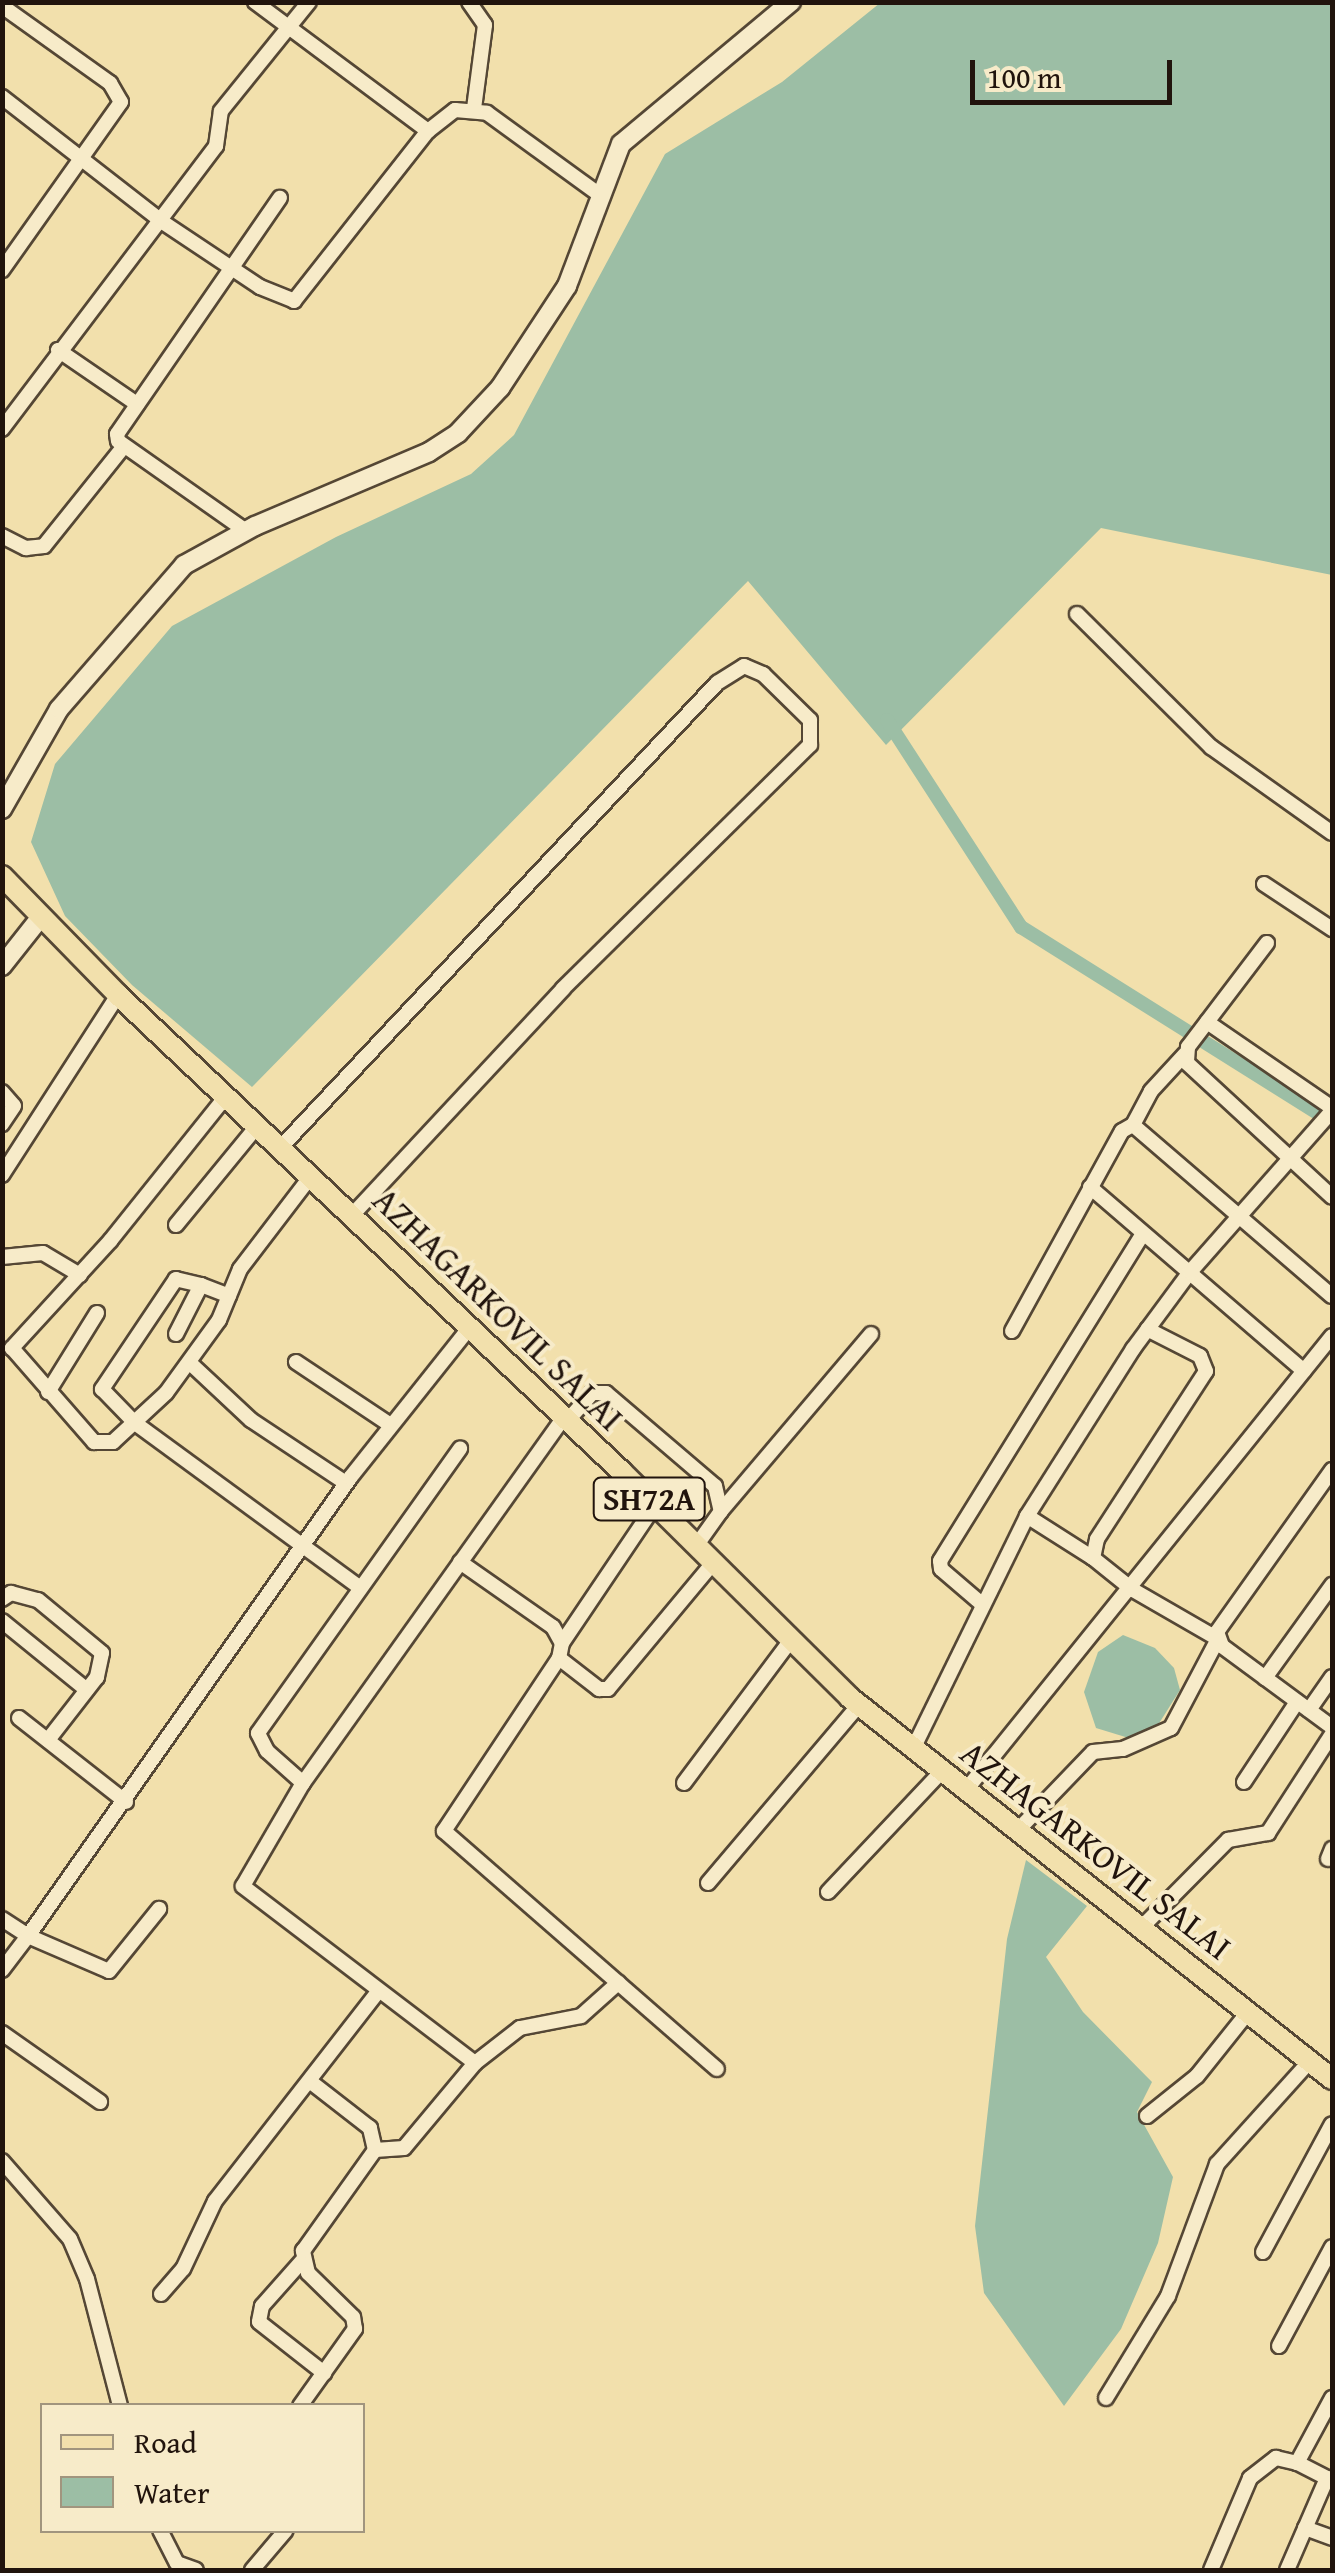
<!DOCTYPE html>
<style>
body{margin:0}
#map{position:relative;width:1335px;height:2573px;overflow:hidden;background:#f2e0ac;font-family:"Gentium Book Plus",serif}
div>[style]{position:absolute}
.water>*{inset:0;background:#9cbea5}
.canal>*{height:14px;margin:-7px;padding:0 7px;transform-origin:7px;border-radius:7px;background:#9cbea5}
.roads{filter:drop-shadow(2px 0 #554735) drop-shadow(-2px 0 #554735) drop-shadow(0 2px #554735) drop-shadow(0 -2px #554735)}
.minor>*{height:14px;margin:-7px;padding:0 7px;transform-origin:7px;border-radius:7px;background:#f7ebc9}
.secondary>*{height:18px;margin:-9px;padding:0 9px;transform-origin:9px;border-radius:9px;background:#f7ebc9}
.primary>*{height:20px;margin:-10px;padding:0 10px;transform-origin:10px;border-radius:10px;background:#f2e0ac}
span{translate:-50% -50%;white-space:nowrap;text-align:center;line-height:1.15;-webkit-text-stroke:8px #f7ebc9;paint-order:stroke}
.shield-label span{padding:2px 8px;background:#f7ebc9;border:2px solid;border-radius:8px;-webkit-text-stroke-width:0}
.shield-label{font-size:32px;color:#21140d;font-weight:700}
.street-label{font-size:35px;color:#21140d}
.frame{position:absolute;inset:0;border:5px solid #21140d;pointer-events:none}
.legend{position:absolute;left:40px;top:2403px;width:325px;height:130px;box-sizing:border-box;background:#f7ebc9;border:2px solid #a1957e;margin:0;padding:12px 18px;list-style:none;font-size:30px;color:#21140d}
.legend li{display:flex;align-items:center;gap:20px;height:50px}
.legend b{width:50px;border:2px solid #a1957e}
.scale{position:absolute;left:970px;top:60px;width:202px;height:45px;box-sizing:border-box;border:5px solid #21140d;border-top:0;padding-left:12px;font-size:30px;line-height:35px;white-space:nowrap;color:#21140d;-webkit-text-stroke:8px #f7ebc9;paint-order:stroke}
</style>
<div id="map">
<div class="water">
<div style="clip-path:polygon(880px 3px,1332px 3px,1332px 575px,1101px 528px,886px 745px,748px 581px,252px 1087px,132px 985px,65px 916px,31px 842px,55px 764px,172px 626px,336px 537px,471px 474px,514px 435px,665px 154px,782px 82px)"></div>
<div style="clip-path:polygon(1123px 1635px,1155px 1648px,1174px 1668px,1180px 1690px,1158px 1725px,1132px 1739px,1096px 1728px,1084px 1692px,1098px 1652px)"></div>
<div style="clip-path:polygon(1026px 1860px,1087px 1906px,1046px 1957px,1083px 2012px,1152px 2082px,1137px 2112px,1173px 2177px,1158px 2243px,1121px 2329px,1064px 2406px,984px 2293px,975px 2226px,1007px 1939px)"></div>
</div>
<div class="canal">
<div style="left:887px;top:720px;width:247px;rotate:57.1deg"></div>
<div style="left:1021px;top:927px;width:367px;rotate:32.1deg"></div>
</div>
<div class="roads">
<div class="minor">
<div style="left:255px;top:2px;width:216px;rotate:36.7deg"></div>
<div style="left:469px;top:2px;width:28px;rotate:55deg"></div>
<div style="left:485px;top:25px;width:84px;rotate:97.5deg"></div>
<div style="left:2px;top:6px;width:133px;rotate:35.5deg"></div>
<div style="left:110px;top:83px;width:22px;rotate:60deg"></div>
<div style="left:121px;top:102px;width:206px;rotate:125.3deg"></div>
<div style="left:2px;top:97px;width:202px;rotate:37.9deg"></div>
<div style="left:161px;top:221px;width:119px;rotate:33.7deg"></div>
<div style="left:260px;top:287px;width:37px;rotate:22deg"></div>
<div style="left:294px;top:301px;width:216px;rotate:-51.8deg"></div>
<div style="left:428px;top:131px;width:34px;rotate:-38deg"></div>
<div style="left:455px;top:110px;width:32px;rotate:5deg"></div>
<div style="left:487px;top:113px;width:140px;rotate:36deg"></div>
<div style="left:58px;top:350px;width:96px;rotate:34.4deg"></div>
<div style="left:2px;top:429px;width:355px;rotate:-52.9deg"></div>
<div style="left:216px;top:146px;width:35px;rotate:-82deg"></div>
<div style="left:221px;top:111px;width:140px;rotate:-51.1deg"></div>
<div style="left:246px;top:531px;width:156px;rotate:-144.9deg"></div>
<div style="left:118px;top:441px;width:7px;rotate:-98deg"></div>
<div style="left:117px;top:434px;width:287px;rotate:-55.4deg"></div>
<div style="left:2px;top:536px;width:27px;rotate:27deg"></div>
<div style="left:26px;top:548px;width:18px;rotate:-6deg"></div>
<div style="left:44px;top:546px;width:128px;rotate:-51.3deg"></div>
<div style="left:1077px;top:614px;width:189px;rotate:44.8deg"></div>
<div style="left:1211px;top:747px;width:148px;rotate:35.4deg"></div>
<div style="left:1264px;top:884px;width:82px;rotate:33.5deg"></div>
<div style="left:1267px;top:943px;width:131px;rotate:127.2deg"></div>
<div style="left:1188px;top:1047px;width:16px;rotate:94deg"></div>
<div style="left:1187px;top:1063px;width:197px;rotate:42.7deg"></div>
<div style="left:1207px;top:1022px;width:152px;rotate:34.5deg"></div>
<div style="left:2px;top:1092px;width:18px;rotate:49deg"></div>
<div style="left:14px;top:1106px;width:22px;rotate:124deg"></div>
<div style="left:227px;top:1095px;width:186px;rotate:128.7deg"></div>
<div style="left:111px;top:1240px;width:147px;rotate:132.5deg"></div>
<div style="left:12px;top:1348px;width:125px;rotate:48.9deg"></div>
<div style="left:94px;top:1442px;width:19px"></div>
<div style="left:113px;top:1442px;width:72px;rotate:-42.8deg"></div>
<div style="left:166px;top:1393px;width:90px;rotate:-54deg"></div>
<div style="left:219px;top:1320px;width:55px;rotate:-67.6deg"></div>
<div style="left:240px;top:1269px;width:117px;rotate:-52.6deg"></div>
<div style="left:1133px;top:1125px;width:38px;rotate:-62deg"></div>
<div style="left:1151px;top:1091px;width:50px;rotate:-47.4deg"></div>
<div style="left:281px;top:1147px;width:637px;rotate:-46.78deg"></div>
<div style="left:717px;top:683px;width:32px;rotate:-32deg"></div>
<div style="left:744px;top:666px;width:21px;rotate:23deg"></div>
<div style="left:763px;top:674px;width:66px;rotate:44.4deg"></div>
<div style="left:810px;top:720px;width:25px;rotate:90deg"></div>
<div style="left:810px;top:745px;width:347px;rotate:135.4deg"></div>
<div style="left:563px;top:989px;width:309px;rotate:133deg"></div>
<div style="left:2px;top:1175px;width:214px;rotate:-57.2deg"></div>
<div style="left:1090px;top:1187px;width:282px;rotate:40.7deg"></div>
<div style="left:176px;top:1225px;width:129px;rotate:-50.6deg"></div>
<div style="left:2px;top:1257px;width:41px;rotate:-5.6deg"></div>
<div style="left:43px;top:1253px;width:43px;rotate:30.7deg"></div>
<div style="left:201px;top:1285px;width:26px;rotate:-167deg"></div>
<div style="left:176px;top:1279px;width:133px;rotate:123.9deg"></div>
<div style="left:102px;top:1389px;width:47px;rotate:45.9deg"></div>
<div style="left:135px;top:1423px;width:276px;rotate:36.2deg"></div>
<div style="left:1012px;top:1331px;width:228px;rotate:-61.2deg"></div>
<div style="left:1122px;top:1131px;width:13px;rotate:-29deg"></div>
<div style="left:1133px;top:1125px;width:262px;rotate:40.7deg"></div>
<div style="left:176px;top:1334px;width:55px;rotate:-63deg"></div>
<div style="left:201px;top:1285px;width:30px;rotate:21deg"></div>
<div style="left:296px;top:1362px;width:112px;rotate:33.7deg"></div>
<div style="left:190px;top:1363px;width:83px;rotate:43.1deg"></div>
<div style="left:251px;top:1420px;width:114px;rotate:33.6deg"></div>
<div style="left:48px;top:1392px;width:93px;rotate:-58.2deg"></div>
<div style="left:568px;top:1420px;width:36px;rotate:-48deg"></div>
<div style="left:592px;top:1393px;width:14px"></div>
<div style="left:606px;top:1393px;width:143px;rotate:40.5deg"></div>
<div style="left:715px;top:1486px;width:26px;rotate:77deg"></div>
<div style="left:721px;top:1511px;width:43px;rotate:125.5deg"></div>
<div style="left:1332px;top:1470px;width:199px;rotate:125.4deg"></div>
<div style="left:1217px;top:1632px;width:15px;rotate:70deg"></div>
<div style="left:1222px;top:1646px;width:137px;rotate:36.4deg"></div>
<div style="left:721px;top:1511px;width:232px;rotate:-49.7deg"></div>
<div style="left:1027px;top:1516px;width:78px;rotate:32.5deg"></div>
<div style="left:460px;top:1562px;width:113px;rotate:35deg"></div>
<div style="left:553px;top:1627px;width:18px;rotate:61deg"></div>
<div style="left:562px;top:1643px;width:15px;rotate:101deg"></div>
<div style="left:559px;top:1658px;width:208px;rotate:123.6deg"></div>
<div style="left:444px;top:1831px;width:362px;rotate:41.1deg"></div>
<div style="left:2px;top:1599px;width:11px;rotate:-34deg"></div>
<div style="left:11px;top:1593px;width:28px;rotate:15deg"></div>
<div style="left:38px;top:1600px;width:83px;rotate:39.6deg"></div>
<div style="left:102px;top:1653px;width:25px;rotate:102deg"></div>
<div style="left:97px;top:1677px;width:80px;rotate:127.9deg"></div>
<div style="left:983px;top:1605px;width:55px;rotate:-139.4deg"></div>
<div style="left:941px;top:1569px;width:8px;rotate:-97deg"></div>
<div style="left:940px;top:1561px;width:385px;rotate:-58.2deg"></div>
<div style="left:2px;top:1621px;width:109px;rotate:39.1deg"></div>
<div style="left:562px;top:1643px;width:166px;rotate:-56deg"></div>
<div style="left:559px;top:1658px;width:51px;rotate:37.8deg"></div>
<div style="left:599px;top:1689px;width:9px"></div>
<div style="left:608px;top:1689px;width:164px;rotate:-50.2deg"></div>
<div style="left:1265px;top:1678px;width:115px;rotate:-54.2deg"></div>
<div style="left:1309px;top:1710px;width:40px;rotate:-55.1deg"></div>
<div style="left:19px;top:1718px;width:136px;rotate:38.1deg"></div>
<div style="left:913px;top:1749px;width:259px;rotate:-63.9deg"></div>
<div style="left:1027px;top:1516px;width:198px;rotate:-57.6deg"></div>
<div style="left:1133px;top:1349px;width:96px;rotate:-53.5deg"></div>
<div style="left:1190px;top:1272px;width:215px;rotate:-48.6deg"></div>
<div style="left:1244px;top:1782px;width:96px;rotate:-56.5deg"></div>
<div style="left:303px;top:1783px;width:48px;rotate:-138.4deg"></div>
<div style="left:267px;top:1751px;width:20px;rotate:-117deg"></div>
<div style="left:258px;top:1733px;width:349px;rotate:-54.6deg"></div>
<div style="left:684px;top:1783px;width:179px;rotate:-53.2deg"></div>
<div style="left:966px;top:1790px;width:583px;rotate:-51.13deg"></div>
<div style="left:1018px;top:1830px;width:108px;rotate:-46.1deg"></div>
<div style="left:1093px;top:1752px;width:30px;rotate:-6deg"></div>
<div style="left:1123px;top:1749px;width:52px;rotate:-23.6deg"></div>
<div style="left:1171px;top:1728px;width:101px;rotate:-62.2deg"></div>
<div style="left:1218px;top:1639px;width:98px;rotate:-150deg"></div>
<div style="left:1133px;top:1590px;width:51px;rotate:-141.3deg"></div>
<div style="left:1093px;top:1558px;width:19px;rotate:-78deg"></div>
<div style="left:1097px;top:1539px;width:200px;rotate:-57deg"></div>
<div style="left:1206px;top:1371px;width:16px;rotate:-112deg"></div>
<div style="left:1200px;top:1356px;width:59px;rotate:-153deg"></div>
<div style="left:1328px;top:1859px;width:11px;rotate:-68deg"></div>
<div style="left:708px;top:1883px;width:233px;rotate:-49.7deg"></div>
<div style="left:828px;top:1892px;width:166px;rotate:-46.7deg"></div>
<div style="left:2px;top:1919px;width:31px;rotate:33deg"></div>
<div style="left:28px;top:1936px;width:560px;rotate:-54.89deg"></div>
<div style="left:350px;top:1478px;width:193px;rotate:-51.5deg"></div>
<div style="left:1144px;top:1925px;width:120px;rotate:-45.3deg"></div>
<div style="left:1228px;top:1840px;width:41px;rotate:-9.9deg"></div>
<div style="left:1268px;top:1833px;width:118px;rotate:-57.1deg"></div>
<div style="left:2px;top:1970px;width:43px;rotate:-52.6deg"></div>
<div style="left:28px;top:1936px;width:88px;rotate:23.4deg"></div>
<div style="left:109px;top:1971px;width:80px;rotate:-51.1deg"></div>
<div style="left:2px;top:2033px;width:120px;rotate:35.1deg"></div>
<div style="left:475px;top:2063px;width:292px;rotate:-142.7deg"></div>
<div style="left:243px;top:1886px;width:119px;rotate:-59.8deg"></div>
<div style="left:303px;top:1783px;width:450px;rotate:-54.5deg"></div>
<div style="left:1147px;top:2116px;width:64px;rotate:-38.7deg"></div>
<div style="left:1197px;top:2076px;width:83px;rotate:-51.3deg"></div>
<div style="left:375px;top:2150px;width:29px;rotate:-4deg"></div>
<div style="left:404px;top:2148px;width:111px;rotate:-50.1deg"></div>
<div style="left:475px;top:2063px;width:57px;rotate:-37.9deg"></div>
<div style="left:520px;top:2028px;width:62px;rotate:-11.1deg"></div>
<div style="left:581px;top:2016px;width:50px;rotate:-41.7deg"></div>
<div style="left:2px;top:2161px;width:103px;rotate:48.9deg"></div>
<div style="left:70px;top:2239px;width:43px;rotate:67deg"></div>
<div style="left:87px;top:2279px;width:131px;rotate:75.4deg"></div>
<div style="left:1263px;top:2252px;width:145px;rotate:-61.7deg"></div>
<div style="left:302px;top:2261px;width:60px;rotate:131.6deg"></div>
<div style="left:262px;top:2306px;width:16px;rotate:101deg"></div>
<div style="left:259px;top:2322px;width:83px;rotate:38.1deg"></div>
<div style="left:161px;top:2294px;width:33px;rotate:-49deg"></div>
<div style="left:183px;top:2269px;width:75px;rotate:-64.8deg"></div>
<div style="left:215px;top:2201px;width:264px;rotate:-52.1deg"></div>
<div style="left:1279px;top:2346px;width:112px;rotate:-61.8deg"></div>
<div style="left:1106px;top:2398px;width:119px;rotate:-58.7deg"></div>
<div style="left:1168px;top:2296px;width:141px;rotate:-69.6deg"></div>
<div style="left:1217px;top:2164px;width:139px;rotate:-47.9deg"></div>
<div style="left:300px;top:2406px;width:95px;rotate:-54.5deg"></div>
<div style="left:355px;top:2329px;width:12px;rotate:-99deg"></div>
<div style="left:353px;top:2317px;width:63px;rotate:-135.6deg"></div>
<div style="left:308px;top:2273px;width:23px;rotate:-103deg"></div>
<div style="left:303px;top:2251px;width:124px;rotate:-54.5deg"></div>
<div style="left:375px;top:2150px;width:23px;rotate:-103deg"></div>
<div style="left:370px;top:2128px;width:75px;rotate:-142.1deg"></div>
<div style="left:1327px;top:2478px;width:34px;rotate:-153deg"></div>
<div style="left:1297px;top:2463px;width:74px;rotate:-61.7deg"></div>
<div style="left:1305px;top:2528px;width:29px;rotate:20deg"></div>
<div style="left:160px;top:2530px;width:37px;rotate:63deg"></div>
<div style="left:177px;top:2563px;width:20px;rotate:20deg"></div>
<div style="left:252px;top:2570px;width:52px;rotate:-49.6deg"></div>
<div style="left:1211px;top:2570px;width:100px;rotate:-67deg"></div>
<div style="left:1250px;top:2478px;width:33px;rotate:-38deg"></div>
<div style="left:1276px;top:2458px;width:22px;rotate:13deg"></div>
<div style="left:1287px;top:2570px;width:100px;rotate:-66.5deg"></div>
<div style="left:1327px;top:2478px;width:5px;rotate:22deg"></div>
</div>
<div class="secondary">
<div style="left:2px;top:809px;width:115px;rotate:-60.3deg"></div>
<div style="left:59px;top:709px;width:191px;rotate:-49deg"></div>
<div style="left:184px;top:565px;width:81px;rotate:-28.8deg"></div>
<div style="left:255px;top:526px;width:189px;rotate:-23deg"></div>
<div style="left:429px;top:452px;width:35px;rotate:-33deg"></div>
<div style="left:458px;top:433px;width:62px;rotate:-47deg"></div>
<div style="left:500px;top:388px;width:122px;rotate:-56.7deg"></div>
<div style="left:567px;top:286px;width:152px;rotate:-69.2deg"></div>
<div style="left:621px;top:144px;width:222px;rotate:-39.9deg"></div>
<div style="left:2px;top:966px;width:61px;rotate:-51.6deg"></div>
</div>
<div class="primary">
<div style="left:2px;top:876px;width:166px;rotate:45.7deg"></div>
<div style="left:118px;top:995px;width:694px;rotate:43.42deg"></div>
<div style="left:622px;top:1472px;width:320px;rotate:44.7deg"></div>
<div style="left:849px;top:1697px;width:616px;rotate:38.34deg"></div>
</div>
</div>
<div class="shield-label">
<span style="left:649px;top:1499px">SH72A</span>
</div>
<div class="street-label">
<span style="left:498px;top:1309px;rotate:44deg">AZHAGARKOVIL SALAI</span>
<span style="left:1096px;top:1850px;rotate:38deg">AZHAGARKOVIL SALAI</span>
</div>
<div class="frame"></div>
<ul class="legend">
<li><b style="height:12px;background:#f2e0ac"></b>Road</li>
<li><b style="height:28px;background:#9cbea5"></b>Water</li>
</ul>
<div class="scale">100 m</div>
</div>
